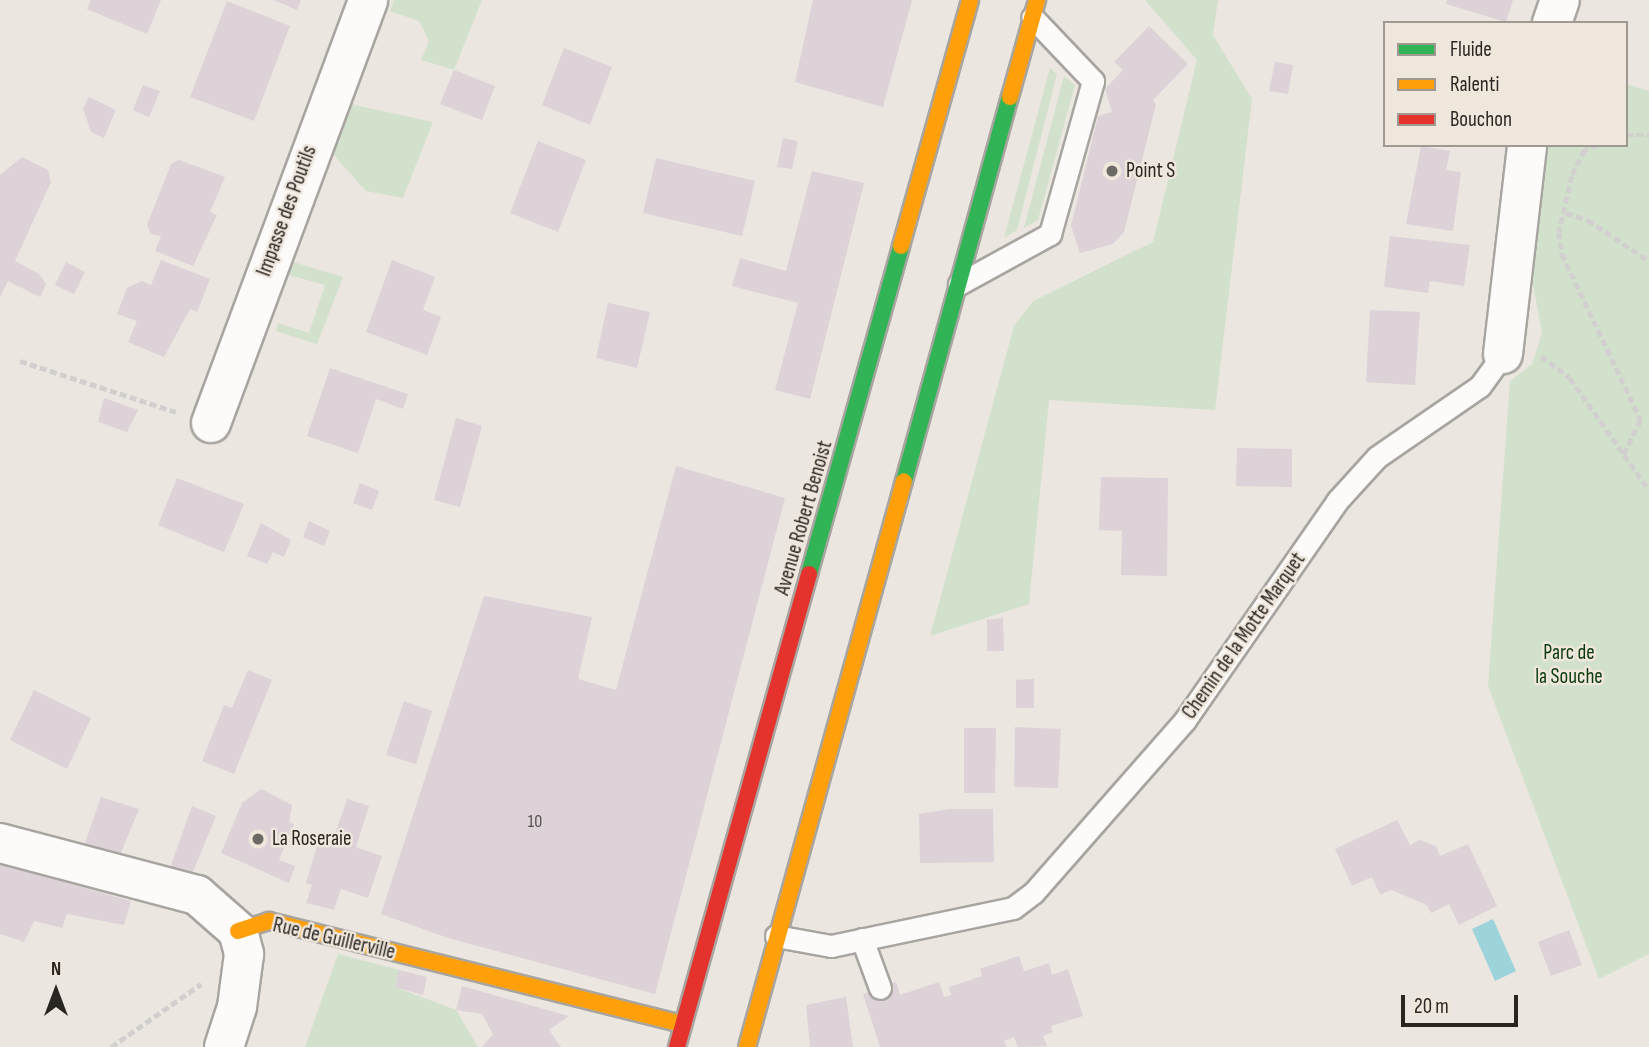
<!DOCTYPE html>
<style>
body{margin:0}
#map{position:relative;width:1649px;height:1047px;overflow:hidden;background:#ebe6e0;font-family:"Sofia Sans Condensed",sans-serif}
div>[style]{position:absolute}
.green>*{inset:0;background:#d2e1cc}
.water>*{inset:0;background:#9dd4db}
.building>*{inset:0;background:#dcd2d8}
.path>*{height:4.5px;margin-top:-2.25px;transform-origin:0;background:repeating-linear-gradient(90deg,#d2d0ce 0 7px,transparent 0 10.5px)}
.roads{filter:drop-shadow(2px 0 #a8a5a0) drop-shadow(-2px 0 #a8a5a0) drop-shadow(0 2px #a8a5a0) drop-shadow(0 -2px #a8a5a0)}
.lane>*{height:21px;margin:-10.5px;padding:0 10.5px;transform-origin:10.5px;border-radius:10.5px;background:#fcfbfa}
.street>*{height:38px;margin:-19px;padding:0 19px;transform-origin:19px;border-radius:19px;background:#fcfbfa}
.fast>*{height:16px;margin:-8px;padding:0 8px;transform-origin:8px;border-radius:8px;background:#30b455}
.slow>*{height:16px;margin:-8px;padding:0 8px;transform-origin:8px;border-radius:8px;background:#ff9f0a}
.jam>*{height:16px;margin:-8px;padding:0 8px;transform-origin:8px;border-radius:8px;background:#e5322d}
.dots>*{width:19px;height:19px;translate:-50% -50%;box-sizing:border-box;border:4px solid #efe6dc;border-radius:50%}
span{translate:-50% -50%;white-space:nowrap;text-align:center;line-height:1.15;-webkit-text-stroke:5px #efe6dc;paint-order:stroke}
.number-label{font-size:18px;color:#565150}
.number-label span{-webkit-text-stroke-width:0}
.poi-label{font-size:21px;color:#292622}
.left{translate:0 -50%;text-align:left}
.street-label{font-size:21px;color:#292622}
.park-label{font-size:21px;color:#093a0d}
.legend{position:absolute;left:1383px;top:21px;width:245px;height:126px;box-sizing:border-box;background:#efe6dc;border:2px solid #a09992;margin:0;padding:9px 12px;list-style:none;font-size:21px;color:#292622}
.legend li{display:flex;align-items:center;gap:14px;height:35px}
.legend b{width:35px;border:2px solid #a09992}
.north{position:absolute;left:21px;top:956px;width:70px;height:70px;-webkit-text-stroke:5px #efe6dc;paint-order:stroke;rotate:0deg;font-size:19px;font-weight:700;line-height:28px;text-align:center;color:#292622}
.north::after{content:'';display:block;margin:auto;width:24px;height:32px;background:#292622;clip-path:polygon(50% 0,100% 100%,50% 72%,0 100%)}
.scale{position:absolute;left:1401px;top:995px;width:117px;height:32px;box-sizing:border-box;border:4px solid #292622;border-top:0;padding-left:9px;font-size:21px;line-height:24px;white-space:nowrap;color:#292622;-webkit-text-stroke:5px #efe6dc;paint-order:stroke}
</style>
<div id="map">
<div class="green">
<div style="clip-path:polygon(394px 0,482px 0,454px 70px,421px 60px,429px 41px,419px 21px,390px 11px)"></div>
<div style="clip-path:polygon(1145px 0,1218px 0,1213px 35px,1252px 99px,1215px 410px,1049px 400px,1029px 604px,930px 636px,1014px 326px,1033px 301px,1153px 242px,1197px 60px)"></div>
<div style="clip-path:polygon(1050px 68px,1057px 74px,1017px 230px,1004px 238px)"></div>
<div style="clip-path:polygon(1064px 76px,1075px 85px,1038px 220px,1024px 228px)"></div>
<div style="clip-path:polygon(1626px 84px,1649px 91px,1649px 954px,1599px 979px,1488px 686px,1510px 381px,1532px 364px,1542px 333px,1528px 258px,1544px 145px,1626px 145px)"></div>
<div style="clip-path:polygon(350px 104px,433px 122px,403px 198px,366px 191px,333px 154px)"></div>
<div style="clip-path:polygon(290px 261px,343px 277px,317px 344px,276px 331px,278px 323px,309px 333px,325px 285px,285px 274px)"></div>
<div style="clip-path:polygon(338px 954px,399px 970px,395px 987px,456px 1010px,478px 1047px,305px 1047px)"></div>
</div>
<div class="water">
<div style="clip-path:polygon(1493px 919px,1516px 971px,1495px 981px,1472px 929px)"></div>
</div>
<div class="building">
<div style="clip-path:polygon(91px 0,161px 0,147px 34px,87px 9px)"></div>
<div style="clip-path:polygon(274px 0,301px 0,297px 10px)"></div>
<div style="clip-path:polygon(813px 0,912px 0,883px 107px,795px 82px)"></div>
<div style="clip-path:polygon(1447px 0,1513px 0,1506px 22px,1446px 4px)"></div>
<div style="clip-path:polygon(227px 1px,290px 26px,254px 121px,190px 97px)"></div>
<div style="clip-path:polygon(1149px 26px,1188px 64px,1153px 100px,1156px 104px,1124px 232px,1113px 244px,1080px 253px,1071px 226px,1098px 116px,1112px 112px,1105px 89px,1123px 70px,1114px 62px)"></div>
<div style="clip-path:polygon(564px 48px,612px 67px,590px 125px,542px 105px)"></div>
<div style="clip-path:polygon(1275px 62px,1293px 65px,1288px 94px,1269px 91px)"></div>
<div style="clip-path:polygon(454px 70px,495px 86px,482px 120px,440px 104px)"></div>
<div style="clip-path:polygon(143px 85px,160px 91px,149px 117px,133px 110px)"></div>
<div style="clip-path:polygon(89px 97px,116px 110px,104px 138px,91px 132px,83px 108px)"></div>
<div style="clip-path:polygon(783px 138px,798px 141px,792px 169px,777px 167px)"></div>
<div style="clip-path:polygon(538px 141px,586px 160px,558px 232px,510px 213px)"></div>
<div style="clip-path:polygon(1421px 146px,1450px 151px,1446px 170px,1461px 172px,1453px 231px,1406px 224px)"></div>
<div style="clip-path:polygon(22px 157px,48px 170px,51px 182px,15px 261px,39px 274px,46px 284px,40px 297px,8px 281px,0 297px,0 175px)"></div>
<div style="clip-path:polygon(656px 158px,755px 181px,742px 236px,643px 213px)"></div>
<div style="clip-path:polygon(179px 160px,225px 177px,210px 212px,217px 215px,193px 266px,155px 251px,161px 236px,151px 234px,147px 225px,171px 164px)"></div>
<div style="clip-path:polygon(812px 171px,864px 183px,810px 399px,775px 390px,798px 303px,732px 286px,740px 258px,786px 271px)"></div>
<div style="clip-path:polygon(1390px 236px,1470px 245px,1464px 286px,1430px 281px,1428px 293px,1384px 287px)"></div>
<div style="clip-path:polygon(161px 260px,210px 279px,197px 312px,190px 309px,164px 357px,128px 342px,137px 321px,117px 314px,127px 288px,142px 281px,151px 285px)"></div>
<div style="clip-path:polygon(392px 260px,435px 277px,423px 310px,441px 317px,427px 355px,366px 332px)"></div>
<div style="clip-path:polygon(66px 262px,85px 272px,74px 294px,55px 285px)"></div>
<div style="clip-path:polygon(608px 303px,650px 312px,637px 368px,596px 358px)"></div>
<div style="clip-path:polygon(1370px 310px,1420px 312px,1415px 385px,1366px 382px)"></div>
<div style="clip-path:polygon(330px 368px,408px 394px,403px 409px,376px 399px,358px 453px,307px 436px)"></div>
<div style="clip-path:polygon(104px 398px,138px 410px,127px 432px,98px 422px)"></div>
<div style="clip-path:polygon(456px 418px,482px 426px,460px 507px,434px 500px)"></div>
<div style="clip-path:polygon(1237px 448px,1292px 449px,1292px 487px,1236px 486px)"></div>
<div style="clip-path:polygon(676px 466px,785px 498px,655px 994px,448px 938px,381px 914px,484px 596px,592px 617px,578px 679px,616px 690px)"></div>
<div style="clip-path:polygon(1101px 477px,1168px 478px,1167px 576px,1121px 575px,1122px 531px,1099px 530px)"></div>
<div style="clip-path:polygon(177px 478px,244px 504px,224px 552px,158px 525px)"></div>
<div style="clip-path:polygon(360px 483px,379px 491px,372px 510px,353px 503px)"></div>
<div style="clip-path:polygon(309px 521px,330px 531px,324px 546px,303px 537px)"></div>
<div style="clip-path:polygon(261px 523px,291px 540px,284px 557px,273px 552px,267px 564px,247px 556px)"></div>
<div style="clip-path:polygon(1003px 618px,1004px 651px,987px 651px,987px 620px)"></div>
<div style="clip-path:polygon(248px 670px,272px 680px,234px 774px,202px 761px,224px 705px,232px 708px)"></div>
<div style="clip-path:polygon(1034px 679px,1034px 708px,1016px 708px,1016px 680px)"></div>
<div style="clip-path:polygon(34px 690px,91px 718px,67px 769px,10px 740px)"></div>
<div style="clip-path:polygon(404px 701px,432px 711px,416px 764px,386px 755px)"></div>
<div style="clip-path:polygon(1015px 727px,1061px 729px,1058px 788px,1014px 787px)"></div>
<div style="clip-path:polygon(964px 728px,996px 728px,995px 793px,964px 793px)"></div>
<div style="clip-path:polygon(261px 789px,292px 805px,289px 822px,294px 824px,279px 860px,295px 866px,289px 883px,221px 853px,242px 803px)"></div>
<div style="clip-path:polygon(101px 797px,139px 809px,120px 855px,84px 846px)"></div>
<div style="clip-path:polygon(347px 799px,369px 806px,356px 847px,382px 856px,368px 898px,341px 889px,334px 910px,306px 903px,312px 885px,306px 883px,320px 836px,333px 840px)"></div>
<div style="clip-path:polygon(192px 806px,216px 816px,192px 874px,170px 868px)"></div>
<div style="clip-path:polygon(949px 809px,993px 809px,994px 862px,920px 863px,919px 814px)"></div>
<div style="clip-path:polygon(1397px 820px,1410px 845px,1419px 840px,1436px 846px,1440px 856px,1468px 844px,1497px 906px,1459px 925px,1449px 904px,1431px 913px,1427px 905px,1391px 890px,1380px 895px,1372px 877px,1352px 886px,1335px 849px)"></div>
<div style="clip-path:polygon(0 864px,131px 901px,124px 925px,67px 914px,62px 928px,34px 921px,24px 942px,0 934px)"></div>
<div style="clip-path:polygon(1569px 930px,1582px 965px,1551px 976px,1538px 942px)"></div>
<div style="clip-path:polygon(1019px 956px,1024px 971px,1049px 963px,1052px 975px,1068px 969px,1083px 1016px,1051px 1026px,1053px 1032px,1043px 1036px,1047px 1046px,1018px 1047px,1014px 1037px,1004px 1041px,1007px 1047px,880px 1047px,863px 994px,896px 982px,900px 995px,939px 982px,944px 997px,951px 995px,949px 987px,982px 976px,980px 969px)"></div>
<div style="clip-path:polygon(399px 970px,427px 977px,423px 995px,395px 987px)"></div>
<div style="clip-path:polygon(462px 986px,569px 1016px,549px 1030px,561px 1047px,482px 1047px,493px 1034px,482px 1014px,456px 1010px)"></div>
<div style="clip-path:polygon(846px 997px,853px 1047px,810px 1047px,806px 1005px)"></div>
</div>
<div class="path">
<div style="left:1626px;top:135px;width:23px"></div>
<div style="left:1598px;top:145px;width:14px;rotate:159deg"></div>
<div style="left:1585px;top:150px;width:29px;rotate:117deg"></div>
<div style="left:1572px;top:176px;width:57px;rotate:103.1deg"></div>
<div style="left:1559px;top:232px;width:22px;rotate:82deg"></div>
<div style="left:1562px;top:254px;width:184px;rotate:64.6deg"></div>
<div style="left:1641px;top:420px;width:40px;rotate:116.6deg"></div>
<div style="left:1566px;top:213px;width:23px;rotate:18deg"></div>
<div style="left:1588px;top:220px;width:73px;rotate:33.9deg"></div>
<div style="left:1541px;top:356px;width:36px;rotate:37deg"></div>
<div style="left:1570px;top:378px;width:137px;rotate:54.8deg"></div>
<div style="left:20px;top:361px;width:164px;rotate:18.1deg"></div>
<div style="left:111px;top:1047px;width:110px;rotate:-35deg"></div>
</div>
<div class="roads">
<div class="lane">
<div style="left:959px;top:284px;width:104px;rotate:-28.8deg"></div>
<div style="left:1050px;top:234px;width:159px;rotate:-74.3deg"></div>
<div style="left:1093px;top:81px;width:88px;rotate:-133.6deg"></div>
<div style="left:776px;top:936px;width:56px;rotate:10.3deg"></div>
<div style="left:831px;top:946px;width:186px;rotate:-11.8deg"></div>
<div style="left:1013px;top:908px;width:26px;rotate:-37deg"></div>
<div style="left:1034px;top:892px;width:229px;rotate:-48.7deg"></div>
<div style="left:1185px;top:720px;width:267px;rotate:-55.2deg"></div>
<div style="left:1337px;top:501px;width:59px;rotate:-47.7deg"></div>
<div style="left:1377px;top:457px;width:125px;rotate:-34.6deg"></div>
<div style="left:1480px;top:386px;width:39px;rotate:-54deg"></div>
<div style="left:862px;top:939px;width:52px;rotate:69.8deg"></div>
</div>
<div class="street">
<div style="left:1552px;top:23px;width:24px;rotate:-71deg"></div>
<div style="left:1503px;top:354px;width:210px;rotate:-83.4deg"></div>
<div style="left:211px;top:423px;width:451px;rotate:-69.6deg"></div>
<div style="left:0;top:843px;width:204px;rotate:14.8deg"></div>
<div style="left:197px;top:895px;width:55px;rotate:41.3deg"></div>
<div style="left:238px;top:931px;width:24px;rotate:75deg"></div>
<div style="left:244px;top:954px;width:53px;rotate:97.5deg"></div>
<div style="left:237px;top:1007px;width:42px;rotate:108deg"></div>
</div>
<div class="fast">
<div style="left:904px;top:481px;width:398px;rotate:-74.6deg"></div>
<div style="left:809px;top:574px;width:341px;rotate:-74.3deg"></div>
</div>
<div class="slow">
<div style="left:1010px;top:97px;width:101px;rotate:-74.4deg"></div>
<div style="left:901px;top:246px;width:255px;rotate:-74.3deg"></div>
<div style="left:238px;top:931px;width:33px;rotate:-18deg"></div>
<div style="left:269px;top:921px;width:427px;rotate:14deg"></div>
<div style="left:747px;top:1047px;width:587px;rotate:-74.5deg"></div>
</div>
<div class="jam">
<div style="left:677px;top:1047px;width:491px;rotate:-74.4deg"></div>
</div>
</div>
<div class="dots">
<div style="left:1112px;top:171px;background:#6d6964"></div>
<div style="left:258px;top:839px;background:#6d6964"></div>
</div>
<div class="number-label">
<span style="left:535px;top:822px">10</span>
</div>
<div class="poi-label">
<span class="left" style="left:1126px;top:171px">Point S</span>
<span class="left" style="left:272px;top:839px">La Roseraie</span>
</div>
<div class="street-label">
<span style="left:287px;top:211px;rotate:-70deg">Impasse des Poutils</span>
<span style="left:804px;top:518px;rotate:-74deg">Avenue Robert Benoist</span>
<span style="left:1244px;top:636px;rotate:-55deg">Chemin de la Motte Marquet</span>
<span style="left:334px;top:939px;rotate:13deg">Rue de Guillerville</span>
</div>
<div class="park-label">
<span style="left:1569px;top:665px">Parc de<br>la Souche</span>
</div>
<ul class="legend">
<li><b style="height:9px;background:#30b455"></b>Fluide</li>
<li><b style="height:9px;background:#ff9f0a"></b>Ralenti</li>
<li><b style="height:9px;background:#e5322d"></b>Bouchon</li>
</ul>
<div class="north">N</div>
<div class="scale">20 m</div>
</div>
